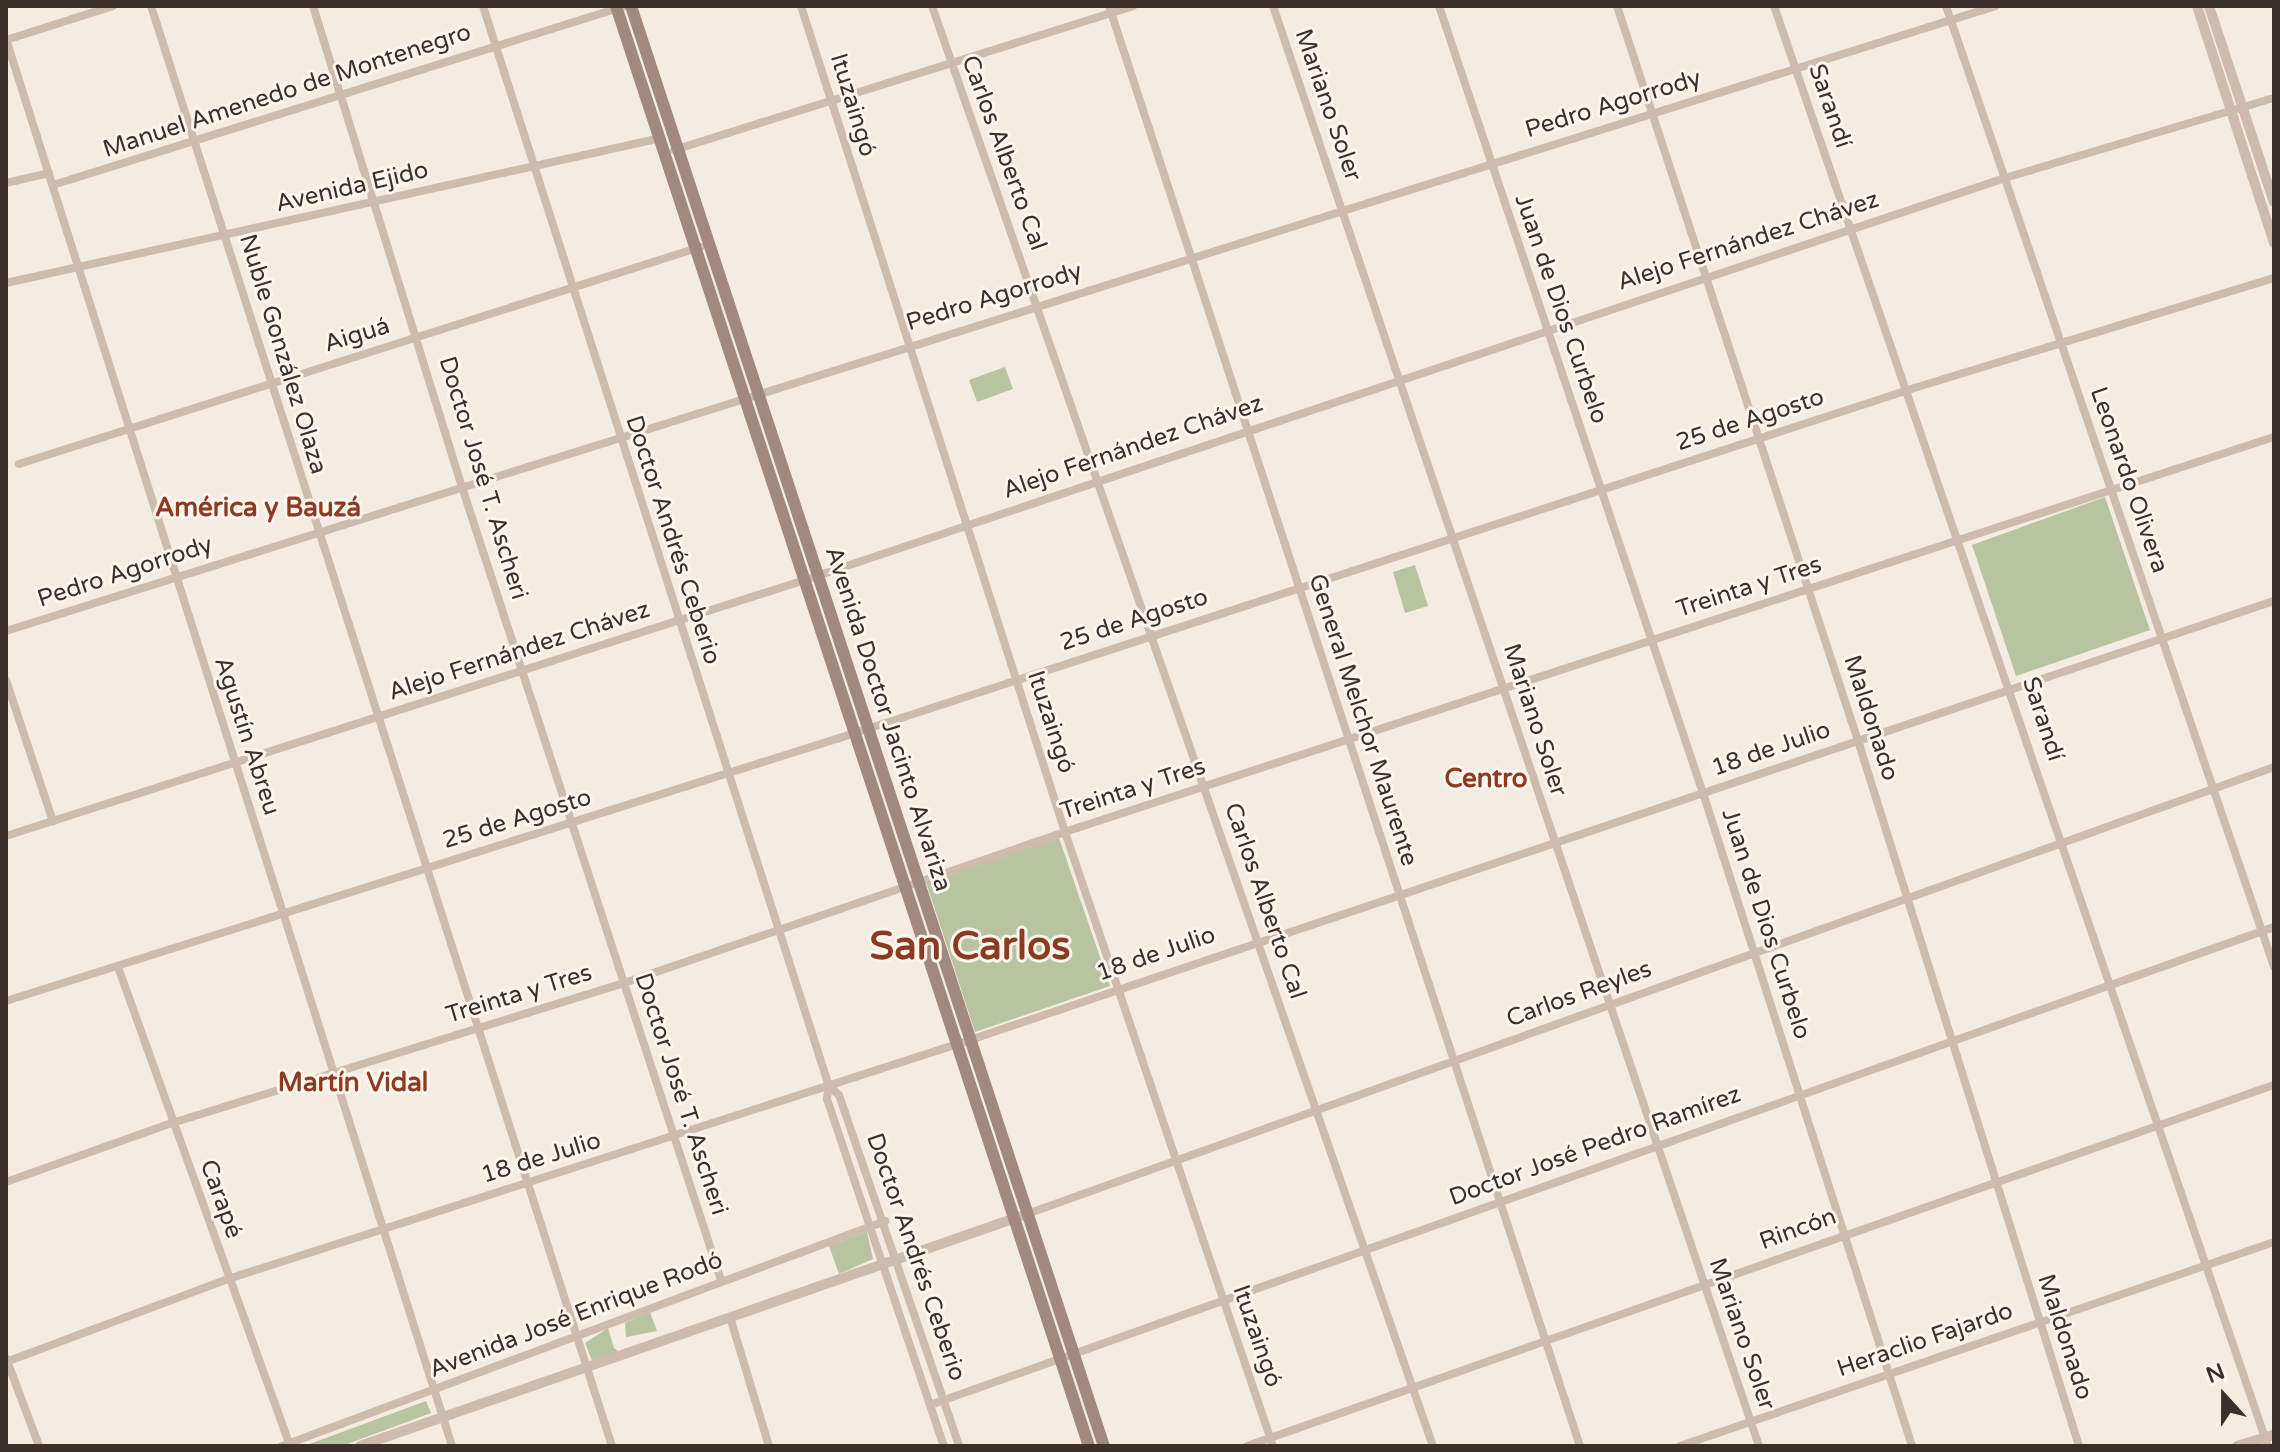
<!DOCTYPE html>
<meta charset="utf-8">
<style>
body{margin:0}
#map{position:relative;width:2280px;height:1452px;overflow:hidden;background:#f4ebe1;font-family:"Varela Round",sans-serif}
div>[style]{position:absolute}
.green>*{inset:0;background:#b8c4a0}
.minor>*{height:8px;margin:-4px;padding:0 4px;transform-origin:4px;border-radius:4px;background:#cdbbac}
.tertiary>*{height:10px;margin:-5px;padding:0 5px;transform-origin:5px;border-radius:5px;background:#cdbbac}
.secondary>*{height:12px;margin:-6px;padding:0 6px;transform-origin:6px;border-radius:6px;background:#a18a7d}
span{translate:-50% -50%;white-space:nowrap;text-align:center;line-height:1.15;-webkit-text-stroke:6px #fbf5ee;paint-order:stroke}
.street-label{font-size:24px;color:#3b302b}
.neighbourhood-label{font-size:26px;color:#8c3b22;font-weight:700}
.town-label{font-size:40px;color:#8c3b22;font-weight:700}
.frame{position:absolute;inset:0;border:8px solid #3b302b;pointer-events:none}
.north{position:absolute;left:2184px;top:1356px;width:80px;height:80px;-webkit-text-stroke:6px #fbf5ee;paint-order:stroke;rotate:339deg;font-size:22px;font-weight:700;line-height:32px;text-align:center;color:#3b302b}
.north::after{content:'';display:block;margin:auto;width:28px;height:36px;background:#3b302b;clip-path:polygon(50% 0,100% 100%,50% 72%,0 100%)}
</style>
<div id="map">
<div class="green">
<div style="clip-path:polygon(1005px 367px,1013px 389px,977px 402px,969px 380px)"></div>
<div style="clip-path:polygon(2105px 497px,2150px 630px,2016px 676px,1972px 545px)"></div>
<div style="clip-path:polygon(1415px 565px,1428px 606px,1405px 613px,1393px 572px)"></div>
<div style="clip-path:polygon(1059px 838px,1110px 986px,975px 1032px,926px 882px)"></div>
<div style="clip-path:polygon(867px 1232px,873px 1259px,839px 1274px,829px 1246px)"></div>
<div style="clip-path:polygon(650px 1312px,657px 1331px,626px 1337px,625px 1323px)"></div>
<div style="clip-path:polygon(608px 1328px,614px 1348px,622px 1354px,593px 1363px,585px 1343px)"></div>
<div style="clip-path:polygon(426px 1401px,431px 1413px,342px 1446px,304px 1446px)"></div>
</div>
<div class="minor">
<div style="left:151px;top:6px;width:1512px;rotate:72.25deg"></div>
<div style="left:313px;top:6px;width:500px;rotate:72.8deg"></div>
<div style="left:461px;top:484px;width:837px;rotate:71.91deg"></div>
<div style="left:483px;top:6px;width:1134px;rotate:72.24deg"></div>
<div style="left:829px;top:1086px;width:13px;rotate:99deg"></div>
<div style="left:827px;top:1099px;width:366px;rotate:71.4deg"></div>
<div style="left:801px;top:6px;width:867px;rotate:72.28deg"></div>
<div style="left:1065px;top:832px;width:648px;rotate:71.29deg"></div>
<div style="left:932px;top:6px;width:1525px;rotate:70.82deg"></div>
<div style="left:1109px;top:6px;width:1515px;rotate:71.89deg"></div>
<div style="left:1273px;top:6px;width:1520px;rotate:71.35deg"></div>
<div style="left:1439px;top:6px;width:830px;rotate:71.46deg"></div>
<div style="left:1703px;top:793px;width:686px;rotate:72.25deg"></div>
<div style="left:1617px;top:6px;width:780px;rotate:71.84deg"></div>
<div style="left:1860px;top:747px;width:733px;rotate:72.6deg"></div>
<div style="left:1774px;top:6px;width:1522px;rotate:71.07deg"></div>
<div style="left:1946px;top:6px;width:1015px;rotate:71.15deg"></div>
<div style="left:6px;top:39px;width:1476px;rotate:72.41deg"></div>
<div style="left:6px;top:40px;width:112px;rotate:-17.6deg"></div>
<div style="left:674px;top:150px;width:481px;rotate:-17.4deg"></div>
<div style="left:6px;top:183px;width:44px;rotate:-13.1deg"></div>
<div style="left:53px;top:185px;width:599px;rotate:-17.38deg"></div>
<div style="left:6px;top:283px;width:671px;rotate:-12.48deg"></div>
<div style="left:19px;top:464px;width:715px;rotate:-17.67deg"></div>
<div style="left:6px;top:631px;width:2086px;rotate:-17.44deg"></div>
<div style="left:6px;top:680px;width:149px;rotate:71.6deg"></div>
<div style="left:6px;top:836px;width:839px;rotate:-17.77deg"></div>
<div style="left:805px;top:580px;width:1266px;rotate:-18.52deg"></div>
<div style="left:2005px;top:178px;width:281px;rotate:-16.6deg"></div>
<div style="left:118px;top:967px;width:506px;rotate:70.24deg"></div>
<div style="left:6px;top:1001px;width:890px;rotate:-17.52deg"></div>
<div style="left:855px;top:733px;width:1111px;rotate:-18.04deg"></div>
<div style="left:1911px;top:389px;width:380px;rotate:-17deg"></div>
<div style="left:829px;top:1086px;width:13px;rotate:42deg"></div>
<div style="left:839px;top:1095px;width:371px;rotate:71.1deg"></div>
<div style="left:6px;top:1182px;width:176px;rotate:-19.6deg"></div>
<div style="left:172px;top:1123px;width:473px;rotate:-17.2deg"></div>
<div style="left:624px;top:983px;width:479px;rotate:-18.9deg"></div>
<div style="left:1077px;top:828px;width:1259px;rotate:-18.09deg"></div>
<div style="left:1027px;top:1214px;width:1325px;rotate:-19.72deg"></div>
<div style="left:730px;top:1317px;width:135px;rotate:73.2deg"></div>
<div style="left:6px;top:1358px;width:94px;rotate:69.4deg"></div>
<div style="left:6px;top:1362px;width:237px;rotate:-20.5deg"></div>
<div style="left:228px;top:1279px;width:780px;rotate:-17.85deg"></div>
<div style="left:970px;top:1040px;width:1376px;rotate:-18.61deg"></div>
<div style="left:930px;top:1405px;width:1426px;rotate:-19.58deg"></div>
<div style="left:282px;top:1446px;width:644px;rotate:-20.46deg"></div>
<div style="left:1247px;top:1446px;width:1089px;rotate:-19.37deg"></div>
<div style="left:1680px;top:1446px;width:628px;rotate:-18.95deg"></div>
</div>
<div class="tertiary">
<div style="left:2197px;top:6px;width:249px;rotate:72deg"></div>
<div style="left:2209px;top:6px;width:206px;rotate:71.7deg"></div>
<div style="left:360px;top:1446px;width:706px;rotate:-19.18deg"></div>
<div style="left:2237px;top:1446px;width:39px;rotate:-17deg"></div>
</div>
<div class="secondary">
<div style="left:616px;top:6px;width:1516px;rotate:71.82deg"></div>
<div style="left:631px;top:6px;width:1516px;rotate:71.82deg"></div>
</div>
<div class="street-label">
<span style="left:287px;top:91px;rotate:-18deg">Manuel Amenedo de Montenegro</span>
<span style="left:1613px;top:104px;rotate:-17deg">Pedro Agorrody</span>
<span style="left:853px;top:105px;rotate:73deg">Ituzaingó</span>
<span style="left:1328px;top:105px;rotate:71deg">Mariano Soler</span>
<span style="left:1830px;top:106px;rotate:71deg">Sarandí</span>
<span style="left:1004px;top:153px;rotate:70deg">Carlos Alberto Cal</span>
<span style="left:352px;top:187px;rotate:-13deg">Avenida Ejido</span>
<span style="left:1748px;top:241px;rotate:-18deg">Alejo Fernández Chávez</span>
<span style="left:994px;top:297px;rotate:-17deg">Pedro Agorrody</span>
<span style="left:1561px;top:309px;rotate:71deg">Juan de Dios Curbelo</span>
<span style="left:357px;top:335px;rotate:-17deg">Aiguá</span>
<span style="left:283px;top:354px;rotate:73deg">Nuble González Olaza</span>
<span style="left:1750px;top:420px;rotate:-18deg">25 de Agosto</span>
<span style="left:1133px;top:447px;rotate:-19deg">Alejo Fernández Chávez</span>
<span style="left:483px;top:478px;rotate:73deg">Doctor José T. Ascheri</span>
<span style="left:2129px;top:480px;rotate:71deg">Leonardo Olivera</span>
<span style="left:673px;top:540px;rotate:72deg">Doctor Andrés Ceberio</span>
<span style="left:125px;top:572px;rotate:-18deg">Pedro Agorrody</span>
<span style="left:1749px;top:587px;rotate:-18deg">Treinta y Tres</span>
<span style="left:1134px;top:620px;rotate:-18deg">25 de Agosto</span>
<span style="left:519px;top:651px;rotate:-18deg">Alejo Fernández Chávez</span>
<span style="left:1871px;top:718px;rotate:72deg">Maldonado</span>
<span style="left:888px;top:719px;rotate:72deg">Avenida Doctor Jacinto Alvariza</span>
<span style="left:2043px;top:719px;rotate:72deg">Sarandí</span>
<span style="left:1363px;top:720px;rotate:72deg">General Melchor Maurente</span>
<span style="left:1535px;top:720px;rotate:72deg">Mariano Soler</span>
<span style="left:1051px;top:722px;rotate:72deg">Ituzaingó</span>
<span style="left:247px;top:736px;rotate:72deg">Agustín Abreu</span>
<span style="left:1771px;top:749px;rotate:-19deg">18 de Julio</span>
<span style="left:1133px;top:789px;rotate:-18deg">Treinta y Tres</span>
<span style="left:517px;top:819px;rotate:-17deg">25 de Agosto</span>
<span style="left:1265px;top:901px;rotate:71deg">Carlos Alberto Cal</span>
<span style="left:1766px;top:924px;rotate:72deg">Juan de Dios Curbelo</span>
<span style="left:1156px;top:954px;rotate:-19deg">18 de Julio</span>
<span style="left:519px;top:994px;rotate:-17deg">Treinta y Tres</span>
<span style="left:1579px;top:994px;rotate:-20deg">Carlos Reyles</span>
<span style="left:681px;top:1094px;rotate:72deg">Doctor José T. Ascheri</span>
<span style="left:1595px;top:1146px;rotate:-20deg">Doctor José Pedro Ramírez</span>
<span style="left:541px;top:1158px;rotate:-17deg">18 de Julio</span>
<span style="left:221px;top:1199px;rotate:70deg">Carapé</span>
<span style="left:1798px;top:1229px;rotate:-20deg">Rincón</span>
<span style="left:916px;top:1257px;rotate:71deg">Doctor Andrés Ceberio</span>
<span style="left:576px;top:1315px;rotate:-21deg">Avenida José Enrique Rodó</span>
<span style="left:1742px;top:1334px;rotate:71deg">Mariano Soler</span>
<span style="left:1257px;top:1336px;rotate:71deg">Ituzaingó</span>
<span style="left:2065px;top:1337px;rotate:72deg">Maldonado</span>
<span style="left:1925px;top:1340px;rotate:-19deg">Heraclio Fajardo</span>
</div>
<div class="neighbourhood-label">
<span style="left:258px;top:508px">América y Bauzá</span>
<span style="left:1486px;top:779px">Centro</span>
<span style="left:353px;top:1083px">Martín Vidal</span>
</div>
<div class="town-label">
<span style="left:970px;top:946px">San Carlos</span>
</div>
<div class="frame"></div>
<div class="north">N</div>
</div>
